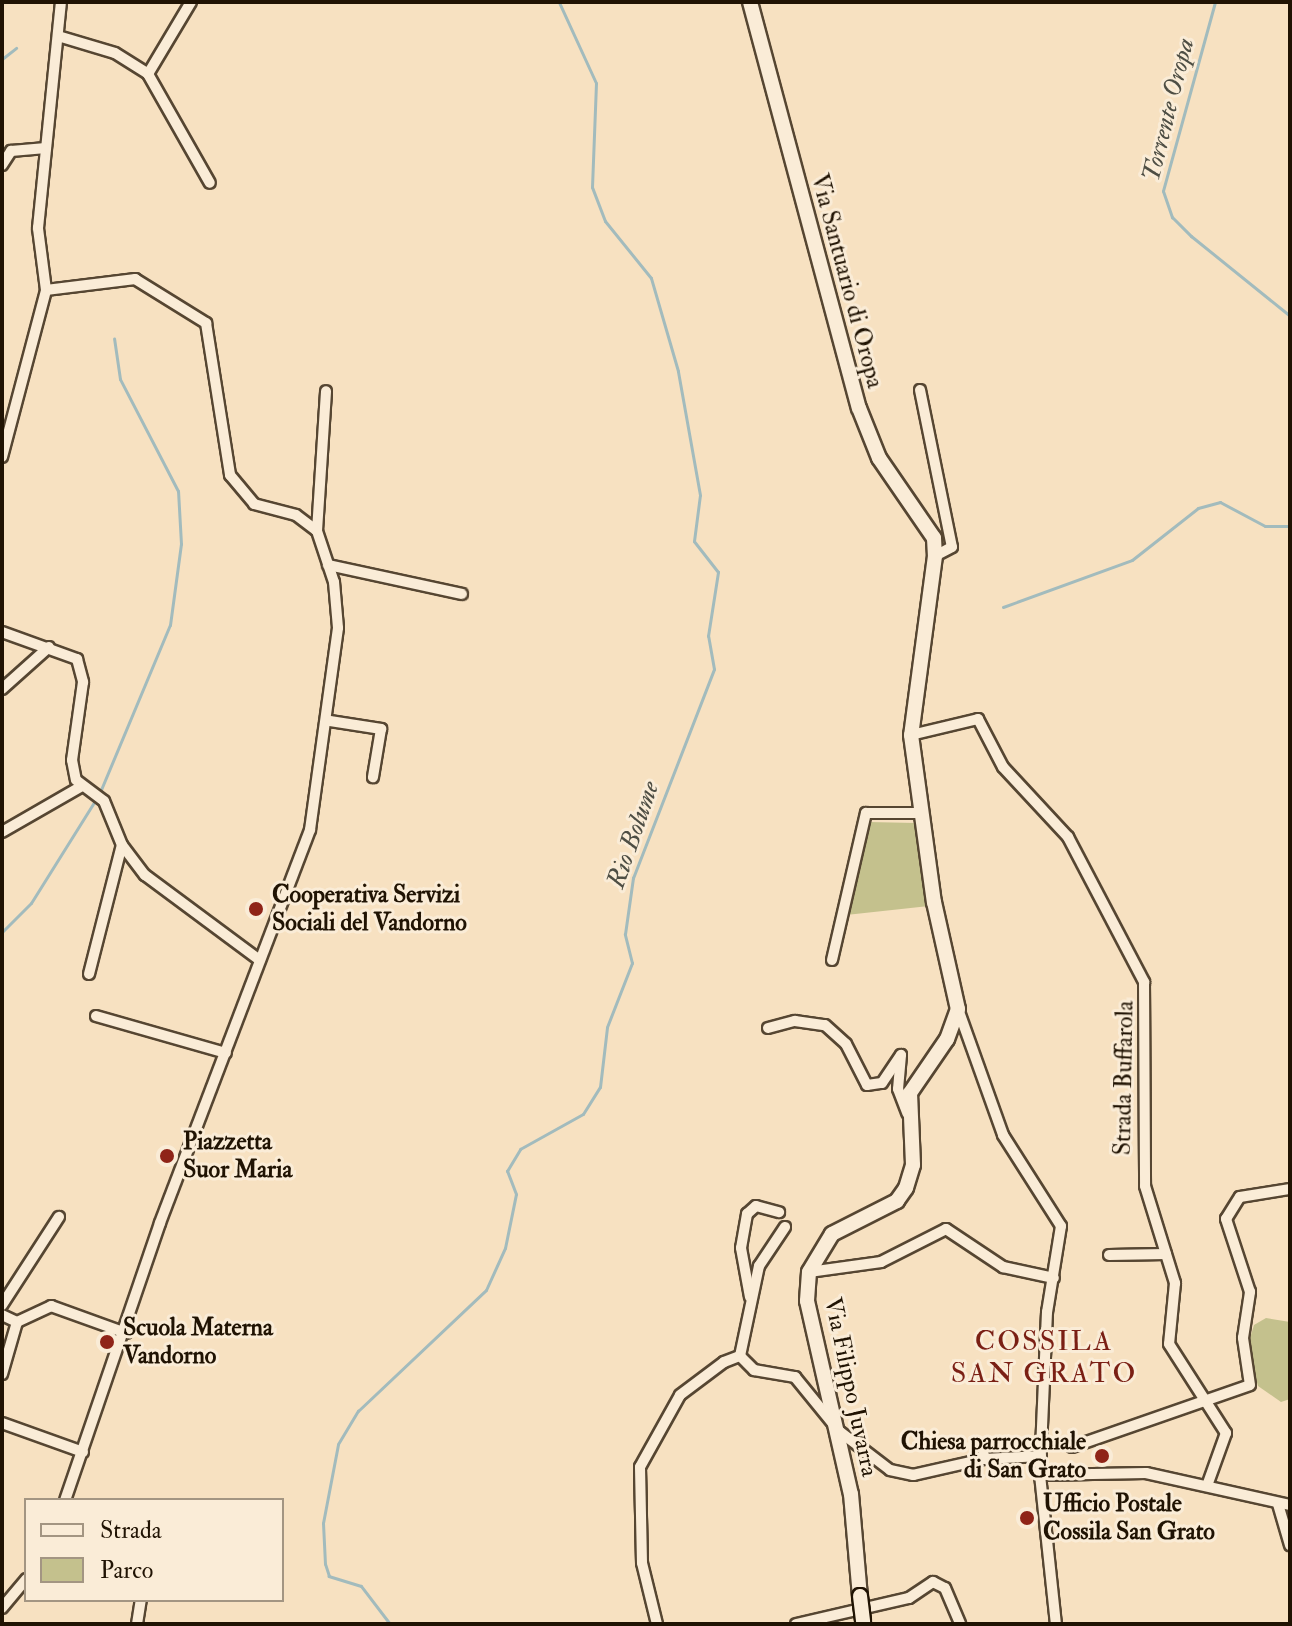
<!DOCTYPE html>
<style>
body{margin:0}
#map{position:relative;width:1292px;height:1626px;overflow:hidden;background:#f7e1c1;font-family:"IM FELL Double Pica",serif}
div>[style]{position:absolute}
.green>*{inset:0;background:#c4c18d}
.stream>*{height:3px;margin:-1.5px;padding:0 1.5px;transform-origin:1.5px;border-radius:1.5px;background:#a2bbbd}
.roads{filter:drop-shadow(2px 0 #564632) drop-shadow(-2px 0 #564632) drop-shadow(0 2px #564632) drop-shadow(0 -2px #564632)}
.minor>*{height:10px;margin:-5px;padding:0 5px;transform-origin:5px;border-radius:5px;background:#faecd7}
.secondary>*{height:14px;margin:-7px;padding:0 7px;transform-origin:7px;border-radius:7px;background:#faecd7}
.bridges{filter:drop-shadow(2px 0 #201303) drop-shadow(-2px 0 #201303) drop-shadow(0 2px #201303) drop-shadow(0 -2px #201303)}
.secondary-bridge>*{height:14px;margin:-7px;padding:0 7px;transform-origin:7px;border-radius:7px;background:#faecd7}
.dots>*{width:22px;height:22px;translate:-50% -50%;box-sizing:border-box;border:4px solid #faecd7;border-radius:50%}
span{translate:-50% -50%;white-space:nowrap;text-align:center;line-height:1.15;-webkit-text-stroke:6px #faecd7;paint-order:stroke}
.street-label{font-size:24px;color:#201303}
.poi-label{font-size:24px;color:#201303;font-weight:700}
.left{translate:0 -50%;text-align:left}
.right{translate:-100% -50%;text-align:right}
.water-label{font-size:26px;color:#4e4e44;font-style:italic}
.quarter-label{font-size:28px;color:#7a1f14;letter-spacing:2px}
.frame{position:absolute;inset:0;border:4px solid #201303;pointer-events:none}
.legend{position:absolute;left:24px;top:1498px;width:260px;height:104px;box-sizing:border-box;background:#faecd7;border:2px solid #a39582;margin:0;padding:10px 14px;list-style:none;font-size:24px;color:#201303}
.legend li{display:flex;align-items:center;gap:16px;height:40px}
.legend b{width:40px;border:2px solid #a39582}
</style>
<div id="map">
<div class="green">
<div style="clip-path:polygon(868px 822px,916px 823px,929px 906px,846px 915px)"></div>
<div style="clip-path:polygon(1266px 1318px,1290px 1322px,1290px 1399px,1281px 1402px,1258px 1386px,1247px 1348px,1254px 1325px)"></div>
</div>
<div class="stream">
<div style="left:1215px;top:2px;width:196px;rotate:105.4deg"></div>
<div style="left:1163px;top:191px;width:28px;rotate:71deg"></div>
<div style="left:1172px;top:217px;width:27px;rotate:45deg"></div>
<div style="left:1191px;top:236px;width:127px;rotate:38.9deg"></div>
<div style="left:2px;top:59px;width:18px;rotate:-38deg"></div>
<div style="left:1003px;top:607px;width:137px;rotate:-20deg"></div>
<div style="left:1132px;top:560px;width:84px;rotate:-38.2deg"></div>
<div style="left:1198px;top:508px;width:23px;rotate:-15deg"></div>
<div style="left:1220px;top:502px;width:51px;rotate:28.1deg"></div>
<div style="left:1265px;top:526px;width:25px"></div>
<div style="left:100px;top:792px;width:181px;rotate:-67.3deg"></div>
<div style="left:170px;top:625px;width:82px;rotate:-82.3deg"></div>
<div style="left:181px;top:544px;width:53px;rotate:-93.2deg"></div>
<div style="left:178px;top:491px;width:126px;rotate:-117.4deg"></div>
<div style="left:120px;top:379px;width:41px;rotate:-98.3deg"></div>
<div style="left:2px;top:932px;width:41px;rotate:-45deg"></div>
<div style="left:31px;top:903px;width:123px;rotate:-58deg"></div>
<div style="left:390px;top:1624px;width:48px;rotate:-127.3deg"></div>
<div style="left:361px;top:1586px;width:34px;rotate:-163deg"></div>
<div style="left:329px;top:1576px;width:13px;rotate:-108deg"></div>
<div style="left:325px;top:1564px;width:41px;rotate:-92.8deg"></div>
<div style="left:323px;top:1523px;width:80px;rotate:-79.2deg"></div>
<div style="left:338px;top:1444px;width:39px;rotate:-59deg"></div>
<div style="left:358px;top:1411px;width:176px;rotate:-43.4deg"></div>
<div style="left:486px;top:1290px;width:46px;rotate:-65.7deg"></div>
<div style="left:505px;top:1248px;width:55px;rotate:-78.5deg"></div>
<div style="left:516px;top:1194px;width:25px;rotate:-111deg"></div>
<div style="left:507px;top:1171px;width:26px;rotate:-59deg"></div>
<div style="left:520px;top:1149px;width:72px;rotate:-29.1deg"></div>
<div style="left:583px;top:1114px;width:32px;rotate:-58deg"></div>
<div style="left:600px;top:1087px;width:60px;rotate:-83.3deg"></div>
<div style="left:607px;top:1027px;width:69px;rotate:-68.7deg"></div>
<div style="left:632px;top:963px;width:30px;rotate:-104deg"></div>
<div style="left:625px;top:934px;width:57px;rotate:-81.9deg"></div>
<div style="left:633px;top:878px;width:224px;rotate:-68.8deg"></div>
<div style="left:714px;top:669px;width:34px;rotate:-100deg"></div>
<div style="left:708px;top:636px;width:65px;rotate:-81.1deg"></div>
<div style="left:718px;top:572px;width:39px;rotate:-128deg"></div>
<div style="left:694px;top:541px;width:46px;rotate:-82.6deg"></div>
<div style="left:700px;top:495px;width:126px;rotate:-100.1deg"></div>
<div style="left:678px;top:371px;width:97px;rotate:-106.2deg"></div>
<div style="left:651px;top:278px;width:73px;rotate:-128.9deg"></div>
<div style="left:605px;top:221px;width:36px;rotate:-111deg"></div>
<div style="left:592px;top:187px;width:104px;rotate:-87.8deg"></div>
<div style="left:596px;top:83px;width:89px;rotate:-114.6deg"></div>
</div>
<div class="roads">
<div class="minor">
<div style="left:58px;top:36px;width:59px;rotate:16.6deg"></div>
<div style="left:115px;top:53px;width:39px;rotate:32deg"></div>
<div style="left:148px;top:74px;width:125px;rotate:60.4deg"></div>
<div style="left:148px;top:74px;width:84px;rotate:-59.2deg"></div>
<div style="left:2px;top:165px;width:17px;rotate:-57deg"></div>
<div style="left:11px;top:151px;width:35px;rotate:-5deg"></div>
<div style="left:46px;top:290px;width:90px;rotate:-7deg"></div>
<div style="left:135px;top:279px;width:84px;rotate:31.8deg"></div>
<div style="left:206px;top:323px;width:154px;rotate:81deg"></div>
<div style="left:230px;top:475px;width:38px;rotate:50deg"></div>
<div style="left:254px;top:504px;width:43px;rotate:14.7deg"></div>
<div style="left:296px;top:515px;width:26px;rotate:37deg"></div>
<div style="left:317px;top:531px;width:54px;rotate:71.6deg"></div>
<div style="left:334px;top:582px;width:46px;rotate:85deg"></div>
<div style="left:338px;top:628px;width:204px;rotate:97.9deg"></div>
<div style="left:310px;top:830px;width:421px;rotate:110.9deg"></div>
<div style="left:160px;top:1223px;width:293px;rotate:108.9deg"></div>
<div style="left:920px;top:390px;width:160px;rotate:78.5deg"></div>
<div style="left:952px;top:547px;width:19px;rotate:152deg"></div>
<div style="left:2px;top:457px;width:173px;rotate:-75.2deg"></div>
<div style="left:46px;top:290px;width:63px;rotate:-97.4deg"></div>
<div style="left:38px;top:228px;width:227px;rotate:-84.2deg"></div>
<div style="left:317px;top:531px;width:140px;rotate:-86.3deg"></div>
<div style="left:328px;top:565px;width:137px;rotate:12.2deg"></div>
<div style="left:2px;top:632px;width:80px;rotate:19.8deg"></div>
<div style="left:77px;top:659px;width:24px;rotate:75deg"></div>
<div style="left:83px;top:682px;width:79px;rotate:98deg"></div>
<div style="left:72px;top:760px;width:20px;rotate:79deg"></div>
<div style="left:76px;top:780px;width:35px;rotate:37deg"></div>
<div style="left:104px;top:801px;width:48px;rotate:67.8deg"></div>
<div style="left:122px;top:845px;width:38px;rotate:53deg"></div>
<div style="left:145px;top:875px;width:141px;rotate:36.6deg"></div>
<div style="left:2px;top:689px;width:63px;rotate:-41.8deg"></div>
<div style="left:330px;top:721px;width:52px;rotate:8.9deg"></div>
<div style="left:381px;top:729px;width:49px;rotate:99.5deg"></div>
<div style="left:911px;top:735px;width:69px;rotate:-13.4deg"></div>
<div style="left:978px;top:719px;width:54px;rotate:62.5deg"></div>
<div style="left:1003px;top:767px;width:96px;rotate:47.1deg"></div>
<div style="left:1068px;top:837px;width:164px;rotate:62.3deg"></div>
<div style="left:1144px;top:982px;width:204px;rotate:89.7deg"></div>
<div style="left:1145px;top:1186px;width:102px;rotate:72.8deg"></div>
<div style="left:1175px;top:1283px;width:61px;rotate:95.6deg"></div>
<div style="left:1169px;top:1344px;width:106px;rotate:57.4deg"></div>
<div style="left:1226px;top:1433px;width:53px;rotate:109.8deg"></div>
<div style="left:2px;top:832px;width:92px;rotate:-29.9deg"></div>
<div style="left:832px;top:960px;width:151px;rotate:-77deg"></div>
<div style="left:866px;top:813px;width:55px"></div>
<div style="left:89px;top:974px;width:133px;rotate:-75.7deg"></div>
<div style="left:958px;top:1009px;width:134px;rotate:70.3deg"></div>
<div style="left:1003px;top:1135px;width:108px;rotate:57.5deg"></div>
<div style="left:1061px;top:1226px;width:87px;rotate:99.2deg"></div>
<div style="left:1047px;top:1312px;width:163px;rotate:92.5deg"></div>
<div style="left:1040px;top:1475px;width:150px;rotate:83.9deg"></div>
<div style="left:96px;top:1016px;width:135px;rotate:15.9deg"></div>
<div style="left:768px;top:1028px;width:28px;rotate:-15deg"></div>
<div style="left:795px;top:1021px;width:30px;rotate:8deg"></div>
<div style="left:825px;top:1025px;width:28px;rotate:42deg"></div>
<div style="left:846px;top:1044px;width:46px;rotate:62.9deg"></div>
<div style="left:867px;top:1085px;width:15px;rotate:-8deg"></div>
<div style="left:882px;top:1083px;width:34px;rotate:-56deg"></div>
<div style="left:901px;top:1055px;width:34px;rotate:95deg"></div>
<div style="left:898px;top:1089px;width:26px;rotate:69deg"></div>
<div style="left:1109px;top:1255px;width:57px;rotate:-1deg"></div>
<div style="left:809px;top:1272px;width:73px;rotate:-7.9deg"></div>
<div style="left:881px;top:1262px;width:73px;rotate:-26.9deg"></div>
<div style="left:946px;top:1229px;width:69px;rotate:33.7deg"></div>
<div style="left:1003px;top:1267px;width:52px;rotate:12.2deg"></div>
<div style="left:750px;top:1297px;width:50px;rotate:-100.4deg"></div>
<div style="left:741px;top:1248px;width:35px;rotate:-80deg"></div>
<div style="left:747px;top:1214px;width:12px;rotate:-42deg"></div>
<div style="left:756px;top:1206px;width:24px;rotate:15deg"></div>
<div style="left:2px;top:1305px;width:105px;rotate:-57.1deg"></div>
<div style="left:2px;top:1315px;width:17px;rotate:25deg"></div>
<div style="left:17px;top:1322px;width:38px;rotate:-25deg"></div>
<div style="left:51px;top:1306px;width:80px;rotate:19.8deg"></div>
<div style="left:740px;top:1356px;width:92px;rotate:-78.1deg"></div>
<div style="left:759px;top:1266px;width:47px;rotate:-56.3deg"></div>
<div style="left:2px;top:1374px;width:54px;rotate:-73.9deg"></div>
<div style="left:2px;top:1423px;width:86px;rotate:19.7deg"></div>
<div style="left:1072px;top:1447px;width:188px;rotate:-19.2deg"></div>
<div style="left:1250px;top:1385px;width:48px;rotate:-98.5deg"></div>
<div style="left:1243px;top:1338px;width:47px;rotate:-81.3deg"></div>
<div style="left:1250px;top:1292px;width:77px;rotate:-108.2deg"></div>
<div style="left:1226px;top:1219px;width:26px;rotate:-58deg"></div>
<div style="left:1240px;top:1197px;width:51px;rotate:-9.1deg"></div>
<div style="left:1041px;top:1456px;width:57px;rotate:177deg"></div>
<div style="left:984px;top:1459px;width:14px;rotate:-94deg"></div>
<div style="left:983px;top:1445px;width:59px;rotate:-1deg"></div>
<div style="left:1040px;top:1475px;width:106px;rotate:-1.1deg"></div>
<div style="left:1146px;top:1473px;width:148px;rotate:12.5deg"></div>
<div style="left:1278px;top:1504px;width:43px;rotate:73.7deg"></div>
<div style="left:2px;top:1608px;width:38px;rotate:-50deg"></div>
<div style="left:137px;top:1624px;width:24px;rotate:-81deg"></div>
<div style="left:657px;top:1624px;width:63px;rotate:-103.8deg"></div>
<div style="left:642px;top:1563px;width:96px;rotate:-91.2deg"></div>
<div style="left:640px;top:1467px;width:82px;rotate:-60.9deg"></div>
<div style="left:680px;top:1395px;width:55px;rotate:-36.9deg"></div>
<div style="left:724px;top:1362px;width:17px;rotate:-21deg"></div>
<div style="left:740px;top:1356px;width:20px;rotate:45deg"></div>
<div style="left:754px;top:1370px;width:42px;rotate:9.7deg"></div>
<div style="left:795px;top:1377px;width:70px;rotate:50.8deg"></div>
<div style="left:839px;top:1431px;width:64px;rotate:37.4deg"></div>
<div style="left:890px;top:1470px;width:24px;rotate:12deg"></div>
<div style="left:913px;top:1475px;width:73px;rotate:-12.7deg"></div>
<div style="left:796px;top:1624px;width:116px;rotate:-13deg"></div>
<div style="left:909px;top:1598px;width:29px;rotate:-34deg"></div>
<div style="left:933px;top:1582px;width:13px;rotate:27deg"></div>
<div style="left:945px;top:1588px;width:39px;rotate:67deg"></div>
</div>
<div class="secondary">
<div style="left:750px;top:2px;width:420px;rotate:75deg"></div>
<div style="left:859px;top:408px;width:54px;rotate:68.2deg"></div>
<div style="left:879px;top:458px;width:97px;rotate:55.5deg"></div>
<div style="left:934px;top:538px;width:18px;rotate:87deg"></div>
<div style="left:935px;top:556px;width:181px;rotate:97.6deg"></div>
<div style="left:911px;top:735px;width:169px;rotate:82.2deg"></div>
<div style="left:934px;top:902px;width:110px;rotate:77.4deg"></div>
<div style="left:958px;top:1009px;width:32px;rotate:110deg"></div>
<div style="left:947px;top:1039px;width:65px;rotate:124.4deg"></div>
<div style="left:910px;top:1093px;width:72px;rotate:87.6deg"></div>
<div style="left:913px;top:1165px;width:24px;rotate:107deg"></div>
<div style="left:906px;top:1188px;width:16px;rotate:125deg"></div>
<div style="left:897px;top:1201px;width:73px;rotate:153.1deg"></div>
<div style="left:832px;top:1234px;width:44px;rotate:121.2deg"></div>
<div style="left:809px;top:1272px;width:29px;rotate:94deg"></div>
<div style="left:807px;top:1301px;width:198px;rotate:77.2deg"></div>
<div style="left:851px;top:1494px;width:102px;rotate:85deg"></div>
</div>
</div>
<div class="bridges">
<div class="secondary-bridge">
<div style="left:860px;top:1596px;width:26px;rotate:83deg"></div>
</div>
</div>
<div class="dots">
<div style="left:256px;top:909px;background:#8f2418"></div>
<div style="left:167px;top:1156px;background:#8f2418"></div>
<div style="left:107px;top:1342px;background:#8f2418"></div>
<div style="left:1102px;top:1456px;background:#8f2418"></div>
<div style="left:1027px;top:1518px;background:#8f2418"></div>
</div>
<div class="street-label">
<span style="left:847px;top:281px;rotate:75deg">Via Santuario di Oropa</span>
<span style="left:1124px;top:1078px;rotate:-89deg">Strada Buffarola</span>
<span style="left:851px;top:1387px;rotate:78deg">Via Filippo Juvarra</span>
</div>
<div class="poi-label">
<span class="left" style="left:272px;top:909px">Cooperativa Servizi<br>Sociali del Vandorno</span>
<span class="left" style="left:183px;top:1156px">Piazzetta<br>Suor Maria</span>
<span class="left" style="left:123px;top:1342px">Scuola Materna<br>Vandorno</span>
<span class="right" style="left:1086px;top:1456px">Chiesa parrocchiale<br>di San Grato</span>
<span class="left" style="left:1043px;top:1518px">Ufficio Postale<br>Cossila San Grato</span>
</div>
<div class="water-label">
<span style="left:1169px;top:110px;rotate:-76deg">Torrente Oropa</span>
<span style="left:634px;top:835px;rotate:-71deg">Rio Bolume</span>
</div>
<div class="quarter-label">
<span style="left:1044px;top:1358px">COSSILA<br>SAN GRATO</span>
</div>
<div class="frame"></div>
<ul class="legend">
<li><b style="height:10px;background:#faecd7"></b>Strada</li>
<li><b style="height:22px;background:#c4c18d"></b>Parco</li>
</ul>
</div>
